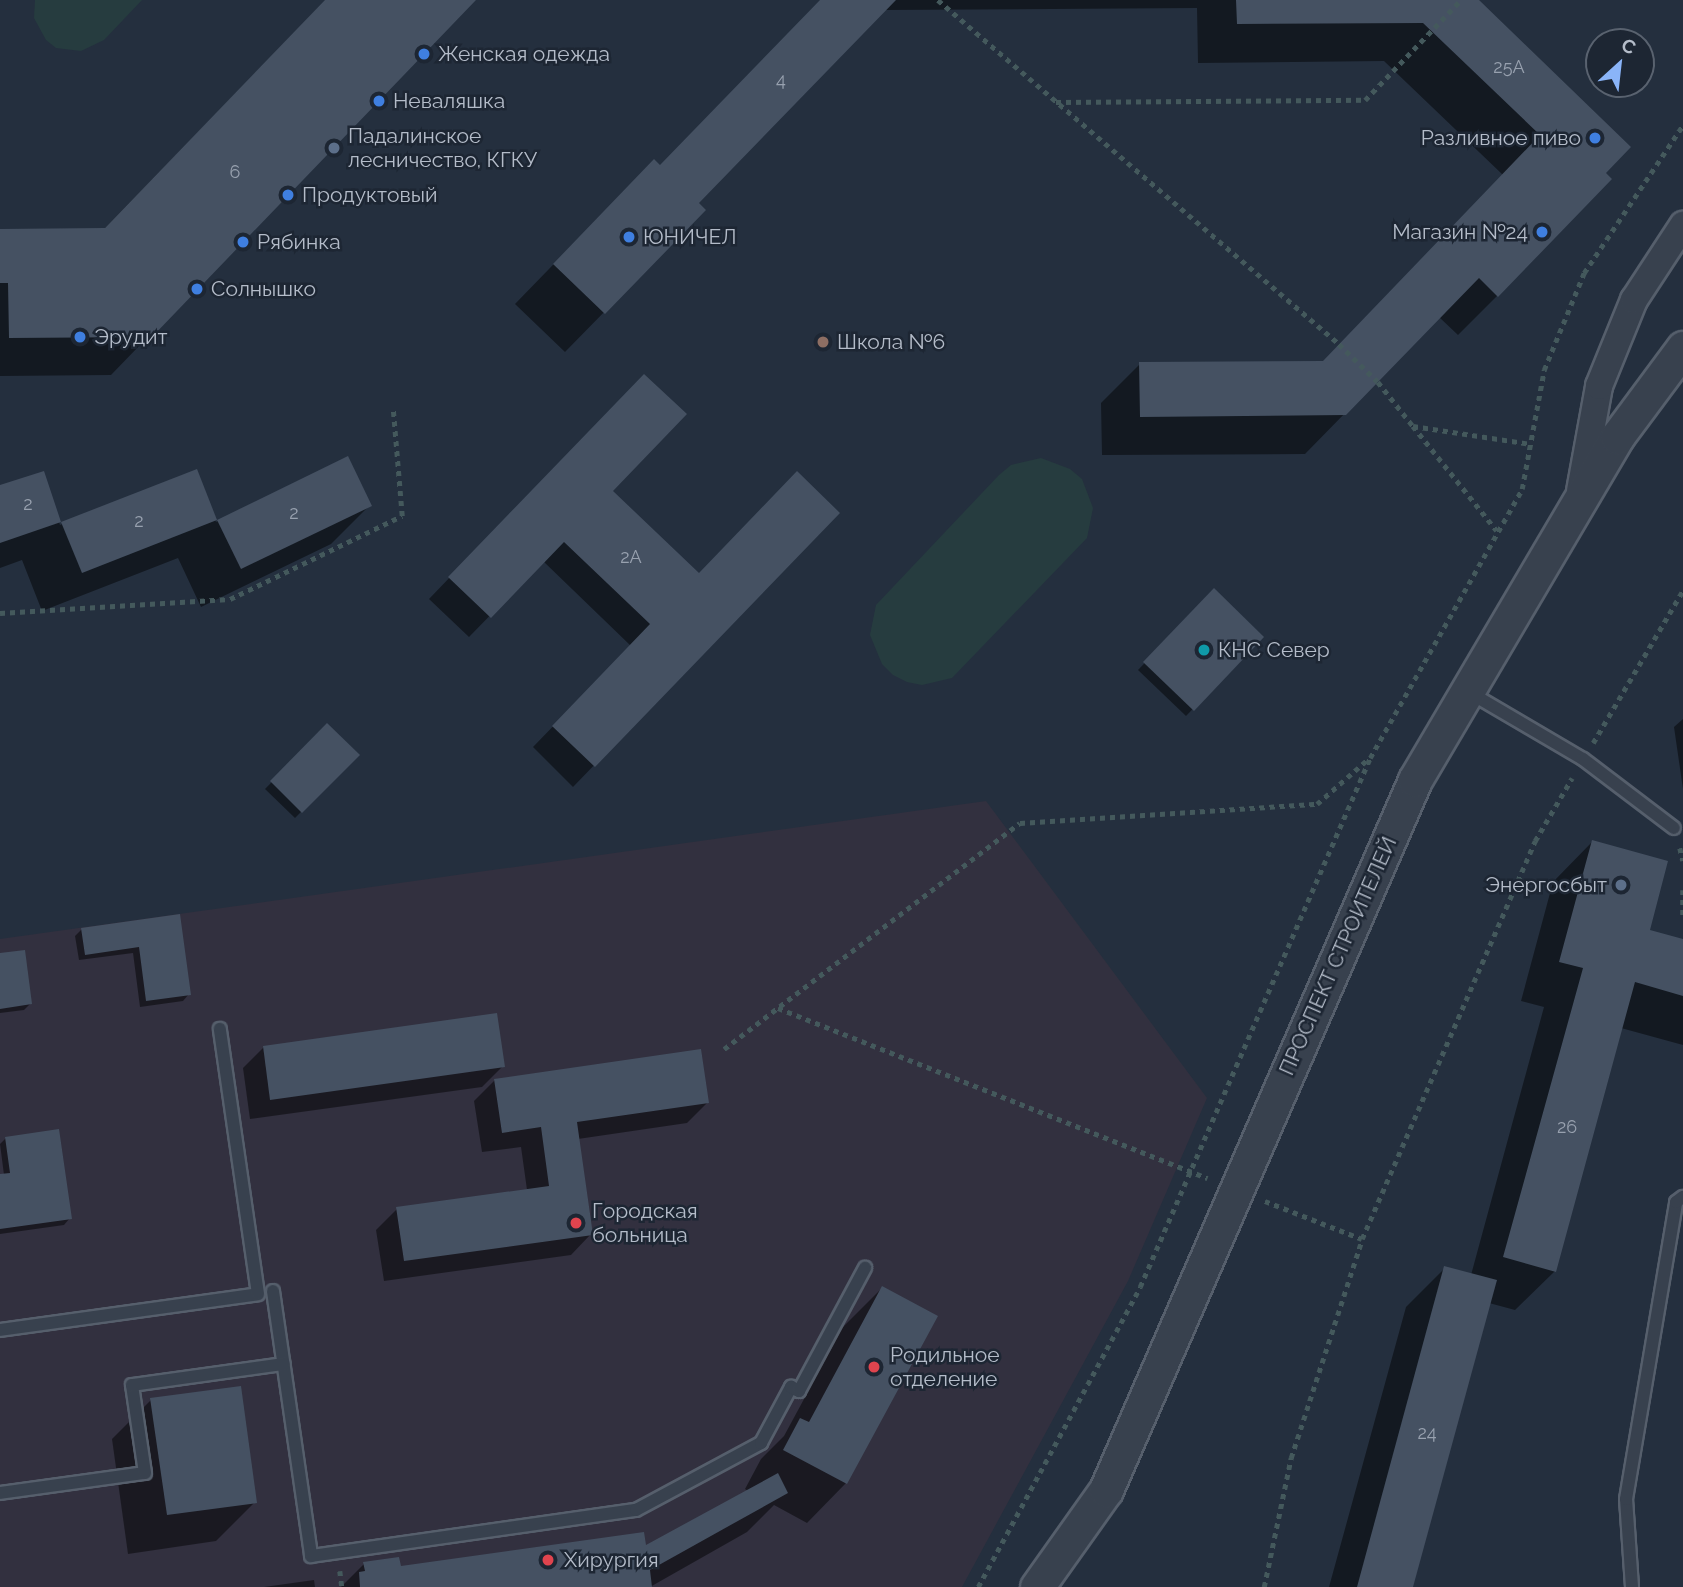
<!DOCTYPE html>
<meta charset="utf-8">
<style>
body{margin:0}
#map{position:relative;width:1683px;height:1587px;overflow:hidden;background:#242f3e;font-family:Raleway,sans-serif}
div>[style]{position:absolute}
.medical>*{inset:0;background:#32303f}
.green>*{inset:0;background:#263c3f}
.shadow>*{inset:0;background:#0007}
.building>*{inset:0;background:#455162}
.path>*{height:4.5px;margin-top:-2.25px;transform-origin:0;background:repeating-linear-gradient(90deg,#44595c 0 5px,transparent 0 10px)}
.roads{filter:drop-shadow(2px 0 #565f6c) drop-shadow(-2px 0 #565f6c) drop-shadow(0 2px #565f6c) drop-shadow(0 -2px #565f6c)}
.service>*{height:12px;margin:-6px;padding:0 6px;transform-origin:6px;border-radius:6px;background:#38414e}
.minor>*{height:26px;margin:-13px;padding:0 13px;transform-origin:13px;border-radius:13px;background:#38414e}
.tertiary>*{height:33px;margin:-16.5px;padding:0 16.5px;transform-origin:16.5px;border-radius:16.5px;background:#38414e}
.dots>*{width:19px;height:19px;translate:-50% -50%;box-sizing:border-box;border:4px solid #1d2633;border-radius:50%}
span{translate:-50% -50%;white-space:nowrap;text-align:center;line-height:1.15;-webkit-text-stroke:5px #1d2633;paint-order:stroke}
.number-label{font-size:18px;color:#98a1af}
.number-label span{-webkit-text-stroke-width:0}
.poi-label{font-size:21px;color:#b4bcc9}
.left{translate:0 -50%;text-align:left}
.right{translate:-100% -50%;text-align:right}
.street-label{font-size:21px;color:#b4bcc9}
.north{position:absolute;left:1585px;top:28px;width:70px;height:70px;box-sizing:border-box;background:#1d2633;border:2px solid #59626f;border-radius:50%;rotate:27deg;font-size:19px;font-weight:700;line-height:28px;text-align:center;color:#b4bcc9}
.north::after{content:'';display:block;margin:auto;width:24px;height:32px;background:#8ab4f8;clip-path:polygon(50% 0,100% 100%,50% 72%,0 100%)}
</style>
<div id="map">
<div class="medical">
<div style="clip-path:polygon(986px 801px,1207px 1098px,1128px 1281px,962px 1587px,0 1587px,0 939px)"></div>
</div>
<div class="green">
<div style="clip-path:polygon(35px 0,142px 0,104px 40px,81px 51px,56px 48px,46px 40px,34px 18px)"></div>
<div style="clip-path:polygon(1041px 458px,1070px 469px,1082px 479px,1093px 508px,1087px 538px,952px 678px,922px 685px,907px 682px,893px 675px,882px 664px,870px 635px,876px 605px,999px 475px,1011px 465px)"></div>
</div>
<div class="shadow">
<div style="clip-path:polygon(326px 0,474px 0,111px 375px,0 376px,0 230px,104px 229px)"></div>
<div style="clip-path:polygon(821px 0,1476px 0,1604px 173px,1497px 296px,1458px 335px,1439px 317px,1305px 454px,1102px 455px,1101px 403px,1140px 364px,1322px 363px,1503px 175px,1384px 61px,1198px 63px,1197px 8px,883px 10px,697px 204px,704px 210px,565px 352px,515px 304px,615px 201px,660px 167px)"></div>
<div style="clip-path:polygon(624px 396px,611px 491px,698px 575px,838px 513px,573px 787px,533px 747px,631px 646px,543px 561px,469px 637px,429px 599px)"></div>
<div style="clip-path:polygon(347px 458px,370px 505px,331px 544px,201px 607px,178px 558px,42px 611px,22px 560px,0 568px,0 487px,43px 473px,60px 525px,196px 471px,216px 522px)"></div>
<div style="clip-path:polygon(1214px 591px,1262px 637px,1186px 716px,1138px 670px)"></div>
<div style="clip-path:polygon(1683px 719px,1683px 789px,1674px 727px)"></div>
<div style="clip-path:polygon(327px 726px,357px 755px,295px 818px,265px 789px)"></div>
<div style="clip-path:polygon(1592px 842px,1645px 931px,1683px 941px,1683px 1045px,1621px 1028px,1555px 1271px,1515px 1310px,1489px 1303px,1411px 1587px,1329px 1587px,1406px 1307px,1445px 1268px,1471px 1275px,1544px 1007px,1521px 1001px,1553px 882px)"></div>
<div style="clip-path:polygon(178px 916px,189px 994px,183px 1001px,140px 1007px,133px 953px,79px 960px,75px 936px,81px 930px)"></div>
<div style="clip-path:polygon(0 955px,30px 1004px,24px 1010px,0 1013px)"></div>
<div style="clip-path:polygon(264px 1047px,503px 1066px,482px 1087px,250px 1119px,243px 1068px)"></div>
<div style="clip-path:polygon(495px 1080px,707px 1103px,687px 1123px,578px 1139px,591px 1234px,571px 1255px,384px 1281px,376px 1230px,397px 1209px,527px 1190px,521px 1147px,482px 1152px,474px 1101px)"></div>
<div style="clip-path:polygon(6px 1138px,70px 1218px,64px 1225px,0 1234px,0 1176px,4px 1175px,0 1144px)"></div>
<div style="clip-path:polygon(882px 1288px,846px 1483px,807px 1523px,774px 1505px,747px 1532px,650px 1587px,341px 1587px,364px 1564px,399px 1568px,645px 1548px,748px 1491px,745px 1489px,761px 1459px,784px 1436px,843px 1327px)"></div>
<div style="clip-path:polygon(151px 1400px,255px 1502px,216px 1541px,128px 1554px,112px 1439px)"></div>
<div style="clip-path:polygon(314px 1580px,315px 1587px,264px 1587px)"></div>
</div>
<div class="building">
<div style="clip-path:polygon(325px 0,476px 0,152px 337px,9px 338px,8px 283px,0 283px,0 229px,105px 228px)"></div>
<div style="clip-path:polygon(820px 0,896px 0,699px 203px,706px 210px,605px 314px,553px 264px,654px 159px,660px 165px)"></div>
<div style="clip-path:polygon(1236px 0,1479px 0,1631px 147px,1606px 173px,1612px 179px,1498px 297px,1479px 278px,1346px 415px,1140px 417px,1139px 362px,1323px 361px,1540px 135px,1423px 23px,1237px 24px)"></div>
<div style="clip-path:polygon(644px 374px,687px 414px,613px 491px,699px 573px,797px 471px,840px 513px,595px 767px,552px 726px,650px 624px,564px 542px,491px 618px,448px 577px)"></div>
<div style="clip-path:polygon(348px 456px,372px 506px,241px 569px,217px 520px)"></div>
<div style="clip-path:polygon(197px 469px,217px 520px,82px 573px,61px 522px)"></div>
<div style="clip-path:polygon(44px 471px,61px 522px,0 543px,0 485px)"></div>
<div style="clip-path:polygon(1214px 588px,1264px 637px,1194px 711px,1143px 662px)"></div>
<div style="clip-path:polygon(327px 723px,360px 755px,302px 813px,270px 781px)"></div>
<div style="clip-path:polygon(1592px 840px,1668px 861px,1650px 930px,1683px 939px,1683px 996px,1635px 982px,1556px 1272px,1503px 1257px,1583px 968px,1559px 962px)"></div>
<div style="clip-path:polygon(180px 914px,191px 995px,146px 1001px,139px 947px,85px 955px,81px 928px)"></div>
<div style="clip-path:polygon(25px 950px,32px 1004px,0 1009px,0 953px)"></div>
<div style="clip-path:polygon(497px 1013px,505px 1067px,270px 1100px,263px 1046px)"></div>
<div style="clip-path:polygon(701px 1049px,709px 1103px,577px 1122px,593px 1235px,404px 1261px,396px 1207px,549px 1186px,541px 1127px,502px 1133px,494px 1079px)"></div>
<div style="clip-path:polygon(59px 1129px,72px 1219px,0 1229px,0 1174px,10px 1173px,5px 1137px)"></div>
<div style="clip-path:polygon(1444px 1266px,1497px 1280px,1413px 1587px,1357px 1587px)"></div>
<div style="clip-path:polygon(882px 1286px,938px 1316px,847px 1484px,783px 1450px,800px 1418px,809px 1422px)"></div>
<div style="clip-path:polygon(241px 1386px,257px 1503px,167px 1515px,150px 1398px)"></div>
<div style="clip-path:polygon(778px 1473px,788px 1493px,650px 1570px,652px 1587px,360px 1587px,359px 1572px,365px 1571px,363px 1562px,399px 1557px,401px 1566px,644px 1532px,646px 1545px)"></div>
</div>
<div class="path">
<div style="left:938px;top:0;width:528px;rotate:40.62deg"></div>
<div style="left:1339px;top:344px;width:54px;rotate:44.3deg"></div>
<div style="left:1378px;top:382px;width:56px;rotate:51.5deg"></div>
<div style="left:1413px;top:426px;width:118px;rotate:8.7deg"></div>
<div style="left:1056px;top:102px;width:309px;rotate:-0.4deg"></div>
<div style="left:1365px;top:100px;width:139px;rotate:-46.2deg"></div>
<div style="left:1413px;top:426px;width:134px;rotate:51.3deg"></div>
<div style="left:0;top:613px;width:230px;rotate:-3.5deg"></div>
<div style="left:230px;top:599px;width:191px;rotate:-25.8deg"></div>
<div style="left:402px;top:516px;width:107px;rotate:-94.8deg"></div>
<div style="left:1593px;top:743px;width:178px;rotate:-59.5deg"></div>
<div style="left:1680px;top:848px;width:13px;rotate:77deg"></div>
<div style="left:1683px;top:890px;width:28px;rotate:90deg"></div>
<div style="left:778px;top:1008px;width:462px;rotate:21.6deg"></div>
<div style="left:724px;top:1049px;width:372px;rotate:-37.4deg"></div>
<div style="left:1020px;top:823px;width:298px;rotate:-3.7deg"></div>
<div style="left:1317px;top:804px;width:67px;rotate:-41.3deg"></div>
<div style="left:1265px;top:1201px;width:104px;rotate:21.4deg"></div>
<div style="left:340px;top:1571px;width:16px;rotate:83deg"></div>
<div style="left:978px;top:1587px;width:341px;rotate:-61.6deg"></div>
<div style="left:1140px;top:1287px;width:577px;rotate:-66.5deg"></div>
<div style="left:1370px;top:758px;width:309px;rotate:-60.5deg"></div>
<div style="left:1522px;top:489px;width:121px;rotate:-79.5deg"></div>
<div style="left:1544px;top:370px;width:105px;rotate:-67.6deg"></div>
<div style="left:1584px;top:273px;width:178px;rotate:-56.2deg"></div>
<div style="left:1264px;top:1587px;width:132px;rotate:-78.2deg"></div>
<div style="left:1291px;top:1458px;width:230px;rotate:-72deg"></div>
<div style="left:1362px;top:1239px;width:434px;rotate:-66.5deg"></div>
<div style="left:1535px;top:841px;width:73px;rotate:-59.6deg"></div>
</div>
<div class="roads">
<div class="service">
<div style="left:1467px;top:691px;width:134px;rotate:30.4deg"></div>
<div style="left:1583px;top:759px;width:114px;rotate:37.2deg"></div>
<div style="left:273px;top:1291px;width:268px;rotate:81.8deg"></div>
<div style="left:311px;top:1556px;width:328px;rotate:-8.1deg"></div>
<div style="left:636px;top:1510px;width:142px;rotate:-28.2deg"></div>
<div style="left:761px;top:1443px;width:64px;rotate:-61.8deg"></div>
<div style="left:791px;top:1387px;width:9px;rotate:27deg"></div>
<div style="left:799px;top:1391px;width:140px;rotate:-61.8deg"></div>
<div style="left:0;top:1330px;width:260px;rotate:-7.9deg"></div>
<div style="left:258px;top:1294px;width:268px;rotate:-98.2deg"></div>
<div style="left:0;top:1493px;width:146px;rotate:-7.9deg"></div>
<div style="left:145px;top:1473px;width:89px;rotate:-98.4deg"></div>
<div style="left:132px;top:1385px;width:153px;rotate:-7.9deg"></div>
<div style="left:1632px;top:1587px;width:88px;rotate:-93.9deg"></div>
<div style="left:1626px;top:1499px;width:301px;rotate:-80.4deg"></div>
<div style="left:1676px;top:1202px;width:9px;rotate:-36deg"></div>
</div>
<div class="minor">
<div style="left:1580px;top:491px;width:107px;rotate:-79.7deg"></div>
<div style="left:1599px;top:386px;width:93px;rotate:-67.9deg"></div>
<div style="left:1634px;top:300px;width:90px;rotate:-56.8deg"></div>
</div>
<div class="tertiary">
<div style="left:1037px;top:1587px;width:119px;rotate:-54.6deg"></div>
<div style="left:1106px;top:1490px;width:774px;rotate:-66.48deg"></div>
<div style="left:1415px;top:780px;width:398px;rotate:-59.5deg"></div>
<div style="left:1617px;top:437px;width:111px;rotate:-53.4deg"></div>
</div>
</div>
<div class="dots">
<div style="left:424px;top:54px;background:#3f7fe0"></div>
<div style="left:379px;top:101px;background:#3f7fe0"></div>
<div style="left:1595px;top:138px;background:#3f7fe0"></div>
<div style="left:334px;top:148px;background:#5c6f8a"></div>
<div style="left:288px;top:195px;background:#3f7fe0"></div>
<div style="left:1542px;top:232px;background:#3f7fe0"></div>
<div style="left:629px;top:237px;background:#3f7fe0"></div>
<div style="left:243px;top:242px;background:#3f7fe0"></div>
<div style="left:197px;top:289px;background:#3f7fe0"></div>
<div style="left:80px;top:337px;background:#3f7fe0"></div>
<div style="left:823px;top:342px;background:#8d6e63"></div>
<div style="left:1204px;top:650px;background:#0f9aa8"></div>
<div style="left:1621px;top:885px;background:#5c6f8a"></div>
<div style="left:576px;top:1223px;background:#e0444e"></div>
<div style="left:874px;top:1367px;background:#e0444e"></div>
<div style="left:548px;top:1560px;background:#e0444e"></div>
</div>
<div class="number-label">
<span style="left:1509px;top:67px">25А</span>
<span style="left:781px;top:80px">4</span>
<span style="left:235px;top:172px">6</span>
<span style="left:28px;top:504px">2</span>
<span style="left:294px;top:513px">2</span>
<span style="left:139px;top:521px">2</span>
<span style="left:631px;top:557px">2А</span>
<span style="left:1567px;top:1127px">26</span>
<span style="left:1427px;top:1433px">24</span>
</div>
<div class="poi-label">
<span class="left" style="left:438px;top:54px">Женская одежда</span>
<span class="left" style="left:393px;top:101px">Неваляшка</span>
<span class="left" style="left:348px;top:148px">Падалинское<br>лесничество, КГКУ</span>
<span class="right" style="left:1581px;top:138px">Разливное пиво</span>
<span class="left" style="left:302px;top:195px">Продуктовый</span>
<span class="right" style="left:1528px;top:232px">Магазин №24</span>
<span class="left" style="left:643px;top:237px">ЮНИЧЕЛ</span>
<span class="left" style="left:257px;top:242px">Рябинка</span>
<span class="left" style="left:211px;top:289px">Солнышко</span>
<span class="left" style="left:94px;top:337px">Эрудит</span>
<span class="left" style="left:837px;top:342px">Школа №6</span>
<span class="left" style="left:1218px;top:650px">КНС Север</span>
<span class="right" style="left:1607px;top:885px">Энергосбыт</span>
<span class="left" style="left:592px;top:1223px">Городская<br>больница</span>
<span class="left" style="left:890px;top:1367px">Родильное<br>отделение</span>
<span class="left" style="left:564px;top:1560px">Хирургия</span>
</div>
<div class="street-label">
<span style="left:1338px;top:956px;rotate:-66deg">ПРОСПЕКТ СТРОИТЕЛЕЙ</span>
</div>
<div class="north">С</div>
</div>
